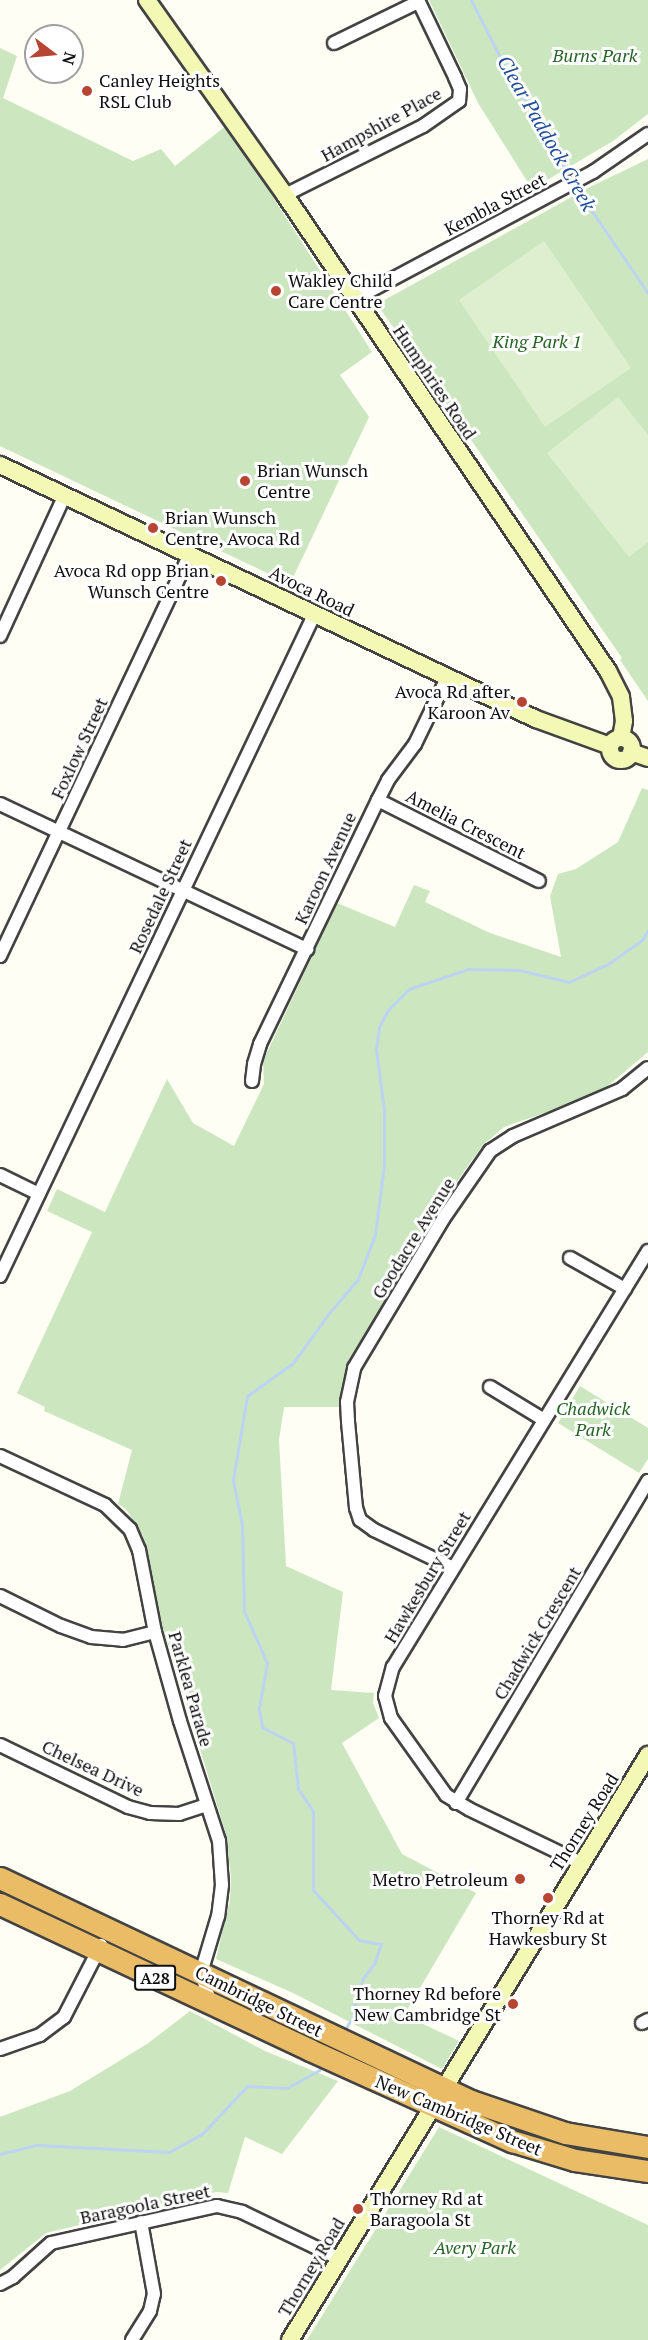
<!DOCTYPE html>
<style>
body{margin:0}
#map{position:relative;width:648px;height:2340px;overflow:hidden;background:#fefef4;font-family:"PT Serif",serif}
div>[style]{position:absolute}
.green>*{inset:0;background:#cce7bf}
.pitch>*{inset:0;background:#deefd0}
.stream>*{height:3px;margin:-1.5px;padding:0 1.5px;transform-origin:1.5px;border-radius:1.5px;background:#bcd3f2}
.roads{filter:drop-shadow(2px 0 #434343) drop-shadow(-2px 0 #434343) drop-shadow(0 2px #434343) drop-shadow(0 -2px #434343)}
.street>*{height:12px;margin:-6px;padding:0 6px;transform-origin:6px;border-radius:6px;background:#fff}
.secondary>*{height:16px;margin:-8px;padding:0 8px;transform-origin:8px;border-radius:8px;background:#f3f9b4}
.secondary>.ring{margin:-8px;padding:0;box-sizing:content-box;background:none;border:16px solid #f3f9b4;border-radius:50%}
.highway>*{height:21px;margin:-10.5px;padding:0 10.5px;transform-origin:10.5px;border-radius:10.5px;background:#eabc66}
.dots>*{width:16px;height:16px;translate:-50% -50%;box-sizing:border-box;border:3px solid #fff;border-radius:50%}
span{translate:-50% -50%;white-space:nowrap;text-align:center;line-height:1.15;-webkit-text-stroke:6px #fff;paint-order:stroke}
.shield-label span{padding:2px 4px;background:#fff;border:2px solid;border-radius:4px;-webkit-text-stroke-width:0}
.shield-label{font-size:16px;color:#101010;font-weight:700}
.park-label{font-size:18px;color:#256424;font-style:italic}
.poi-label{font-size:18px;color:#101010}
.left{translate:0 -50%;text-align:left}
.right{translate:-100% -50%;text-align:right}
.street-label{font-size:18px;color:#101010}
.water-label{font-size:20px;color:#214e9a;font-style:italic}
.north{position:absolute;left:24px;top:24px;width:60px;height:60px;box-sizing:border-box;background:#fff;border:2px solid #9f9f9f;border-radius:50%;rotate:106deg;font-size:16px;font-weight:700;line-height:24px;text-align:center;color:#101010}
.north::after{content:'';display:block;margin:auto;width:21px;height:27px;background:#b74531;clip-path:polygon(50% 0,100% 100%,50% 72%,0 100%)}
</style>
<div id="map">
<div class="green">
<div style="clip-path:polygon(429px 0,648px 0,648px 114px,613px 141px,532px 189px,478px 103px)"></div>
<div style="clip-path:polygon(0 48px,17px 56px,3px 98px,133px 161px,161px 149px,175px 166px,227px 125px,372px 352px,340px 375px,369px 417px,290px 584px,0 446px)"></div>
<div style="clip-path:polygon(648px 159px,648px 701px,620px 660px,622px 658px,377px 304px,588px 188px)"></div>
<div style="clip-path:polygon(642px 788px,648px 790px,648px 1052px,597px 1095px,504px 1127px,483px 1145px,462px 1174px,348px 1361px,339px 1407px,284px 1407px,279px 1440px,286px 1566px,343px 1592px,331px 1690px,374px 1693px,373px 1703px,379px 1718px,342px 1743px,402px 1854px,476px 1893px,404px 2015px,459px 2041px,442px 2069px,293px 1993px,216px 1959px,230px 1900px,231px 1876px,225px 1831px,157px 1609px,143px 1536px,126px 1509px,118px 1504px,132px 1450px,44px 1411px,45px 1407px,17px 1393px,92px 1232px,47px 1211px,57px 1189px,105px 1212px,167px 1079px,193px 1123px,234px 1146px,264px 1084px,263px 1061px,337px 903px,395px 927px,414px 885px,430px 891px,425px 902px,490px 933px,561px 957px,550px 896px,558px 874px,576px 869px,618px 842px)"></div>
<div style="clip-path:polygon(580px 1386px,648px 1428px,648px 1459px,639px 1473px,558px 1423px)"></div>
<div style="clip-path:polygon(190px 2011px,265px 2051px,338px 2081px,282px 2154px,245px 2137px,228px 2193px,216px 2192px,46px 2233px,0 2270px,0 2117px,70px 2091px,147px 2044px)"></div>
<div style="clip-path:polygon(439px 2127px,648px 2225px,648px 2340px,307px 2340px)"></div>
</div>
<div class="pitch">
<div style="clip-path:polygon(544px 241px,631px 368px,545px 427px,459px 300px)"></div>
<div style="clip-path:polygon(618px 397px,648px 435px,648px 542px,629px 557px,547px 453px)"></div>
</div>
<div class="stream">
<div style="left:471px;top:0;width:80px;rotate:63.1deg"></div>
<div style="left:507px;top:71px;width:126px;rotate:59.3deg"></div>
<div style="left:574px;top:185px;width:131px;rotate:55.6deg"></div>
<div style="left:343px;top:2032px;width:18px;rotate:-56deg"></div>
<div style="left:353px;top:2017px;width:14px;rotate:-82deg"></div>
<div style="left:355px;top:2003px;width:26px;rotate:-72deg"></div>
<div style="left:363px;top:1978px;width:18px;rotate:-52deg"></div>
<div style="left:374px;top:1964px;width:21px;rotate:-71deg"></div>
<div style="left:381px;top:1944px;width:22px;rotate:-170deg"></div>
<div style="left:359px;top:1940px;width:68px;rotate:-132.6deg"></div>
<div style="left:313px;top:1890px;width:79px;rotate:-90deg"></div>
<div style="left:313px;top:1811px;width:27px;rotate:-124deg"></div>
<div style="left:298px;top:1789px;width:46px;rotate:-96.2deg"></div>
<div style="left:293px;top:1743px;width:35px;rotate:-153deg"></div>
<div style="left:262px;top:1727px;width:19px;rotate:-99deg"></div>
<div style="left:259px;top:1708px;width:46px;rotate:-79.9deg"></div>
<div style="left:267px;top:1663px;width:57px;rotate:-113.9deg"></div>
<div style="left:244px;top:1611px;width:86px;rotate:-91.3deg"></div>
<div style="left:242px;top:1525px;width:46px;rotate:-101.3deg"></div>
<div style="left:233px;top:1480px;width:85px;rotate:-80.5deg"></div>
<div style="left:247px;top:1396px;width:57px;rotate:-35.7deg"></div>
<div style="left:293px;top:1363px;width:62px;rotate:-54.2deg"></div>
<div style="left:329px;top:1313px;width:45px;rotate:-49.5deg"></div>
<div style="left:358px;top:1279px;width:47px;rotate:-68.9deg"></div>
<div style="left:375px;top:1235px;width:71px;rotate:-82.7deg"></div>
<div style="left:384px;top:1165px;width:55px;rotate:-90deg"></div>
<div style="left:384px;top:1110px;width:62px;rotate:-97.5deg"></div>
<div style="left:376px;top:1049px;width:22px;rotate:-82deg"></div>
<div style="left:379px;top:1027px;width:19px;rotate:-62deg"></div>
<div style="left:388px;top:1010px;width:30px;rotate:-45deg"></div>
<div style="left:409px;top:989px;width:62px;rotate:-18.7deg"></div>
<div style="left:468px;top:969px;width:51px;rotate:1.1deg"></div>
<div style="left:519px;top:970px;width:51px;rotate:13.5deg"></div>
<div style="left:569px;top:982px;width:43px;rotate:-24.8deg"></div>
<div style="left:608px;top:964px;width:42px;rotate:-35.2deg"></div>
<div style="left:642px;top:940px;width:12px;rotate:-59deg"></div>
<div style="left:0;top:2154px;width:38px;rotate:-14deg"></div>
<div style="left:37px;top:2145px;width:132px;rotate:3deg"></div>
<div style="left:169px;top:2152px;width:38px;rotate:-29deg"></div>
<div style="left:202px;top:2134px;width:66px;rotate:-46.8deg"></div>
<div style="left:247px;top:2086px;width:40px;rotate:2.9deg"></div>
<div style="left:287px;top:2088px;width:37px;rotate:-29deg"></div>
<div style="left:319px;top:2070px;width:8px;rotate:-60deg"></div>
</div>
<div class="roads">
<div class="street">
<div style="left:334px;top:43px;width:93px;rotate:-26deg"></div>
<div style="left:285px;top:195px;width:154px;rotate:-26.6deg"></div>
<div style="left:423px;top:126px;width:44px;rotate:-34.8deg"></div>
<div style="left:459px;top:101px;width:12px;rotate:-85deg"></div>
<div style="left:460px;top:89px;width:13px;rotate:-113deg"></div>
<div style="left:455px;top:77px;width:85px;rotate:-115.7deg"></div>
<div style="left:355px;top:299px;width:270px;rotate:-28.1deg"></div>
<div style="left:593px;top:172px;width:67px;rotate:-34.6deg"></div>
<div style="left:0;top:636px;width:155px;rotate:-65.3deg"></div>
<div style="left:378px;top:800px;width:180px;rotate:26.7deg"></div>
<div style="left:0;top:804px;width:340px;rotate:25.3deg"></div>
<div style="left:0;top:956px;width:445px;rotate:-64.7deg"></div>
<div style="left:252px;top:1081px;width:17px;rotate:-83deg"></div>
<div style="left:254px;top:1064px;width:21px;rotate:-73deg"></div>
<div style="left:260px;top:1044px;width:271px;rotate:-64.2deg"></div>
<div style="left:378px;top:800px;width:22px;rotate:-63deg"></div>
<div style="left:388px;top:780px;width:45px;rotate:-53.1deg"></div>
<div style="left:415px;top:744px;width:73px;rotate:-64.1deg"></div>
<div style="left:0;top:1175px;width:43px;rotate:26deg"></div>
<div style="left:570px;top:1258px;width:63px;rotate:29.4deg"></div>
<div style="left:0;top:1276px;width:732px;rotate:-64.59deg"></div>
<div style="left:490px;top:1387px;width:63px;rotate:31.4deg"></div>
<div style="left:0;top:1456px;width:116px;rotate:25deg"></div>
<div style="left:105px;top:1505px;width:35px;rotate:44deg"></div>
<div style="left:130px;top:1529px;width:23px;rotate:67deg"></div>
<div style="left:139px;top:1550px;width:84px;rotate:79deg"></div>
<div style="left:155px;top:1632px;width:92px;rotate:74.3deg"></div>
<div style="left:180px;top:1721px;width:126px;rotate:72deg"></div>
<div style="left:219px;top:1841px;width:44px;rotate:86.1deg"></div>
<div style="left:222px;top:1885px;width:31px;rotate:97deg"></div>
<div style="left:218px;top:1916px;width:59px;rotate:106.6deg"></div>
<div style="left:201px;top:1973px;width:33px;rotate:72deg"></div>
<div style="left:453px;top:1568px;width:88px;rotate:-154.3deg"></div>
<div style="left:374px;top:1530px;width:17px;rotate:-144deg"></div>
<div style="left:360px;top:1520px;width:13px;rotate:-108deg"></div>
<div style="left:356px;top:1508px;width:87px;rotate:-95.3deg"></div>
<div style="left:348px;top:1421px;width:19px;rotate:-93deg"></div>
<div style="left:347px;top:1402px;width:35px;rotate:-78deg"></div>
<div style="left:354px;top:1368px;width:174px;rotate:-59.1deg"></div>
<div style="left:443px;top:1219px;width:83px;rotate:-55.3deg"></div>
<div style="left:490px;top:1151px;width:27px;rotate:-33deg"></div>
<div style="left:513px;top:1136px;width:119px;rotate:-23.3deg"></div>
<div style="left:622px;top:1089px;width:33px;rotate:-39deg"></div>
<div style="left:0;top:1596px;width:68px;rotate:26.2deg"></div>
<div style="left:61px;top:1626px;width:32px;rotate:20deg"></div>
<div style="left:91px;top:1637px;width:32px;rotate:5deg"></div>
<div style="left:123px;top:1640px;width:33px;rotate:-14deg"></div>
<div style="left:0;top:1745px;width:142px;rotate:25.8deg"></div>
<div style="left:128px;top:1807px;width:23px;rotate:15deg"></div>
<div style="left:150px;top:1813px;width:29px;rotate:2deg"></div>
<div style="left:179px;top:1814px;width:29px;rotate:-18deg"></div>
<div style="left:456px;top:1803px;width:375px;rotate:-59.2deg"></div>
<div style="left:581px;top:1863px;width:124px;rotate:-154.3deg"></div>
<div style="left:469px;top:1809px;width:27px;rotate:-149deg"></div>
<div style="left:446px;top:1795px;width:95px;rotate:-125.5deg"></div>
<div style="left:391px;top:1718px;width:23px;rotate:-105deg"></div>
<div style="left:385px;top:1696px;width:30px;rotate:-75deg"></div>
<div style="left:393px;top:1667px;width:488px;rotate:-58.5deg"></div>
<div style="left:642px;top:2023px;width:7px;rotate:-27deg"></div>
<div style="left:0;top:2049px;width:42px;rotate:-19.3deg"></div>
<div style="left:40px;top:2035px;width:30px;rotate:-37deg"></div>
<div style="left:64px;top:2017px;width:81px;rotate:-62.8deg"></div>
<div style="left:0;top:2284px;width:15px;rotate:-28deg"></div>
<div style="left:13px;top:2277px;width:51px;rotate:-41.8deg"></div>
<div style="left:51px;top:2243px;width:170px;rotate:-12.6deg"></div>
<div style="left:217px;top:2206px;width:26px;rotate:13deg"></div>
<div style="left:242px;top:2212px;width:106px;rotate:25.6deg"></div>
<div style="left:132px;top:2340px;width:34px;rotate:-58deg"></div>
<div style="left:150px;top:2311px;width:17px;rotate:-77deg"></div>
<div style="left:154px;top:2294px;width:73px;rotate:-100.2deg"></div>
</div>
<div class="secondary">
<div style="left:147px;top:0;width:239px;rotate:54.7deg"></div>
<div style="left:285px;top:195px;width:575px;rotate:55.84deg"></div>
<div style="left:608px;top:671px;width:29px;rotate:63deg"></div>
<div style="left:621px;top:697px;width:24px;rotate:83deg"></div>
<div style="left:624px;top:721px;width:17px;rotate:100deg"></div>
<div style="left:0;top:465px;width:593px;rotate:25.36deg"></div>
<div style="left:536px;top:719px;width:79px;rotate:20deg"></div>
<div class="ring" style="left:610px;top:738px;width:6px;height:6px"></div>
<div style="left:631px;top:752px;width:18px;rotate:19deg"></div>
<div style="left:290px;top:2340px;width:686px;rotate:-58.53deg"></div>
</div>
<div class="highway">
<div style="left:0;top:1878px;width:521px;rotate:25.34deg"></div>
<div style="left:471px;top:2101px;width:99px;rotate:18.8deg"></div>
<div style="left:565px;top:2133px;width:84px;rotate:9.6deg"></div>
<div style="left:0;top:1904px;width:343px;rotate:25.2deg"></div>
<div style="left:310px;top:2050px;width:222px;rotate:24.3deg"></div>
<div style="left:512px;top:2141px;width:66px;rotate:16.8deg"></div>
<div style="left:575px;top:2160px;width:74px;rotate:8.6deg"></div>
</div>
</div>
<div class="dots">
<div style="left:87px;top:91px;background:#b74531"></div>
<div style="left:276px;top:291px;background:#b74531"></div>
<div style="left:245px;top:481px;background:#b74531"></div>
<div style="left:153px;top:528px;background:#b74531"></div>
<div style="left:221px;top:581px;background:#b74531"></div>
<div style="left:522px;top:702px;background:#b74531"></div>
<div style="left:520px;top:1879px;background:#b74531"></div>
<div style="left:548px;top:1898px;background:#b74531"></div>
<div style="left:513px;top:2004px;background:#b74531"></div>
<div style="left:358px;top:2209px;background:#b74531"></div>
</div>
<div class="shield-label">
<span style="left:155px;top:1978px">A28</span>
</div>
<div class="park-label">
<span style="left:595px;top:55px">Burns Park</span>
<span style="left:537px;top:341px">King Park 1</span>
<span style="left:593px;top:1419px">Chadwick<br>Park</span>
<span style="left:475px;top:2247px">Avery Park</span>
</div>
<div class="poi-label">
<span class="left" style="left:99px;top:91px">Canley Heights<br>RSL Club</span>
<span class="left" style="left:288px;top:291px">Wakley Child<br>Care Centre</span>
<span class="left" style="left:257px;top:481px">Brian Wunsch<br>Centre</span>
<span class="left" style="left:165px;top:528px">Brian Wunsch<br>Centre, Avoca Rd</span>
<span class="right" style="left:209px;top:581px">Avoca Rd opp Brian<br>Wunsch Centre</span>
<span class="right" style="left:510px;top:702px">Avoca Rd after<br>Karoon Av</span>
<span class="right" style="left:508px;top:1879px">Metro Petroleum</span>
<span style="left:548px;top:1928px">Thorney Rd at<br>Hawkesbury St</span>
<span class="right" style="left:501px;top:2004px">Thorney Rd before<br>New Cambridge St</span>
<span class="left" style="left:370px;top:2209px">Thorney Rd at<br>Baragoola St</span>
</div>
<div class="street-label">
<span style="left:381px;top:124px;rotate:-29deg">Hampshire Place</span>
<span style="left:495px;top:204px;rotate:-28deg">Kembla Street</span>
<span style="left:435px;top:382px;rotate:56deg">Humphries Road</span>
<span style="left:312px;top:591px;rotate:26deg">Avoca Road</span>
<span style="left:79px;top:748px;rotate:-65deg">Foxlow Street</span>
<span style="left:466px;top:824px;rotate:27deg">Amelia Crescent</span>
<span style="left:325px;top:868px;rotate:-65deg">Karoon Avenue</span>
<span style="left:160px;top:896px;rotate:-65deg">Rosedale Street</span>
<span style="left:413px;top:1238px;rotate:-58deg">Goodacre Avenue</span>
<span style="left:427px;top:1577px;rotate:-59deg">Hawkesbury Street</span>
<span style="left:537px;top:1633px;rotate:-59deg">Chadwick Crescent</span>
<span style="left:191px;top:1689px;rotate:74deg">Parklea Parade</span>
<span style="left:93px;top:1768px;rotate:25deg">Chelsea Drive</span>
<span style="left:584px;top:1822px;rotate:-58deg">Thorney Road</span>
<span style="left:259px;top:2001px;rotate:26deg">Cambridge Street</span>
<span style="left:459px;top:2115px;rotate:23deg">New Cambridge Street</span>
<span style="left:145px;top:2204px;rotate:-12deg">Baragoola Street</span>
<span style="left:311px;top:2267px;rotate:-59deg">Thorney Road</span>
</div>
<div class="water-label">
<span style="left:547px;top:133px;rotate:60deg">Clear Paddock Creek</span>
</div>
<div class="north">N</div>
</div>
